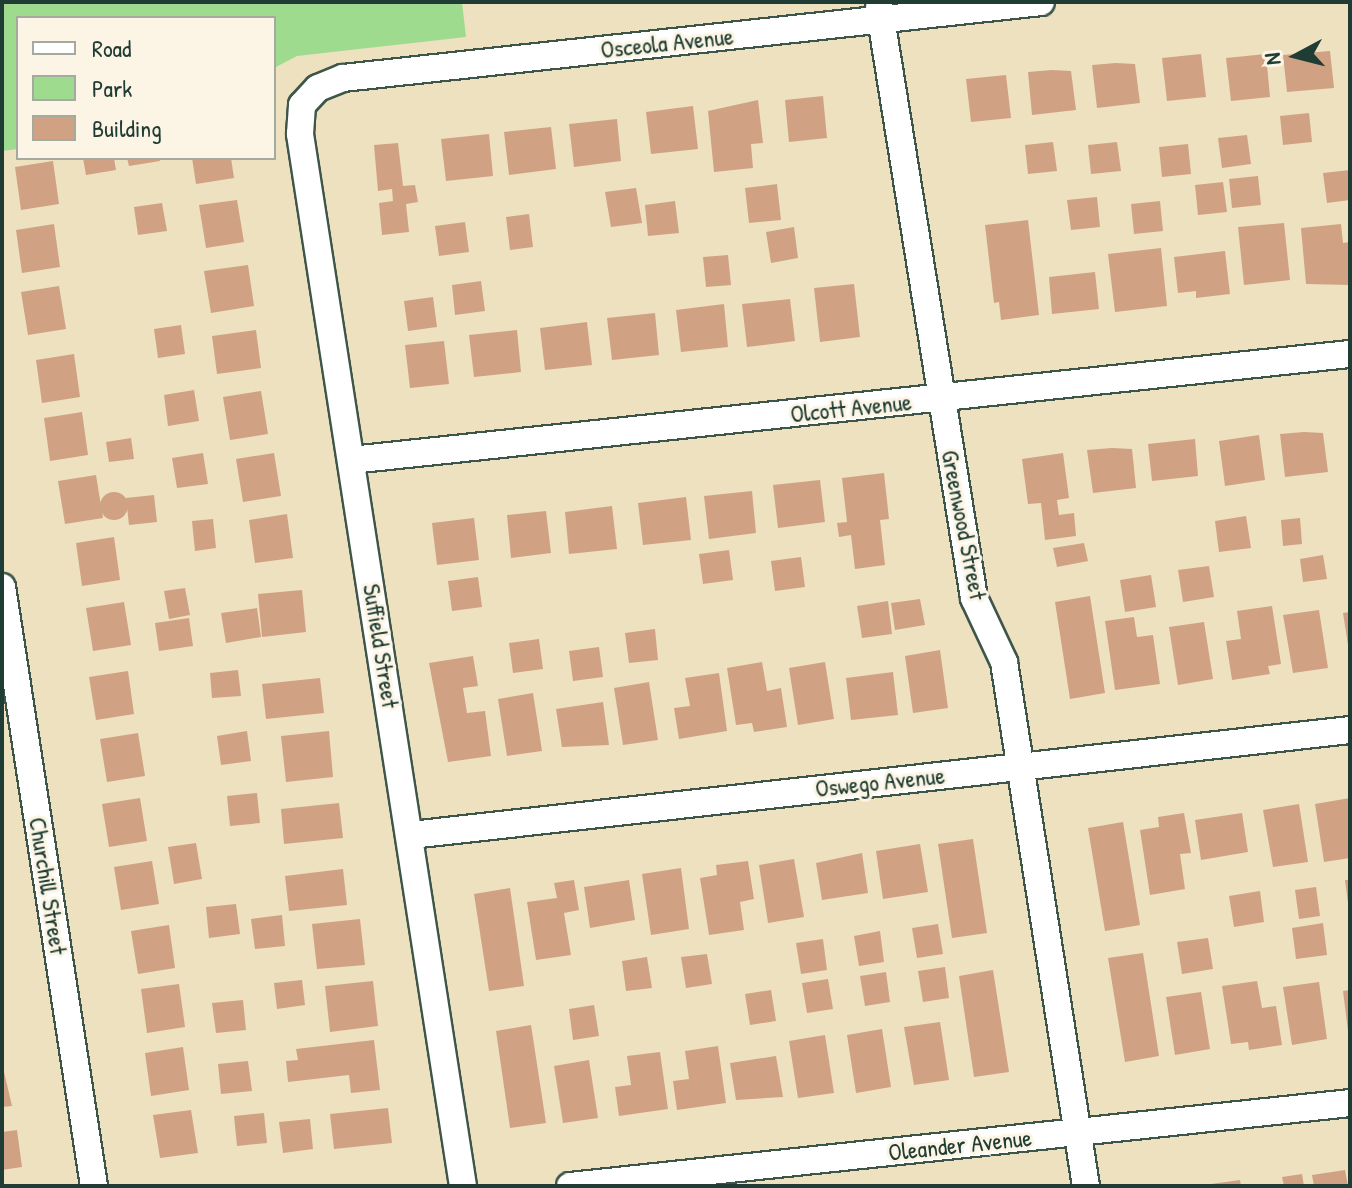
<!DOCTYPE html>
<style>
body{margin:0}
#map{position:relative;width:1352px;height:1188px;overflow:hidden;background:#eee1c0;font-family:"Patrick Hand",sans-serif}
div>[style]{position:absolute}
.green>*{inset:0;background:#9edb8f}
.building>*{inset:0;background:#d0a283}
.round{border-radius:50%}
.roads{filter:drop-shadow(2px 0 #3e5649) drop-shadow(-2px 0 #3e5649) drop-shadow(0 2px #3e5649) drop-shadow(0 -2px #3e5649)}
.minor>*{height:26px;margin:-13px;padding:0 13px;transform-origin:13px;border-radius:13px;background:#fff}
span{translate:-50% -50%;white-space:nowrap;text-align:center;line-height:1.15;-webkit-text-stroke:6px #fcf5e5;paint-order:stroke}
.street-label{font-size:24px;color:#1f3d34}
.frame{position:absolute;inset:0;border:4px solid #1f3d34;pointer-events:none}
.legend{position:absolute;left:16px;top:16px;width:260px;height:144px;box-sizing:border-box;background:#fcf5e5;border:2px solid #a4ab9e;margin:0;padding:10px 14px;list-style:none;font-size:24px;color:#1f3d34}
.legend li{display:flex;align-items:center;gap:16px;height:40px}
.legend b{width:40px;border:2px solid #a4ab9e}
.north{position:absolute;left:1256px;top:16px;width:80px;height:80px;-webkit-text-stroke:6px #fcf5e5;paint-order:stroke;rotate:263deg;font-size:22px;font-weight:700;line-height:32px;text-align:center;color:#1f3d34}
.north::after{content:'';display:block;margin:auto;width:28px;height:36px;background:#1f3d34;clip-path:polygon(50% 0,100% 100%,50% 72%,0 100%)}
</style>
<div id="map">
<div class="green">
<div style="clip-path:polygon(2px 2px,462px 2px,466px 37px,297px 56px,274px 68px,274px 18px,18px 18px,18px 149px,2px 151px)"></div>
</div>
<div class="building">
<div style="clip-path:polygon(1330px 51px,1334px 88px,1287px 92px,1283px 55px)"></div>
<div style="clip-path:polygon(1201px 54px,1206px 97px,1167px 101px,1162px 58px)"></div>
<div style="clip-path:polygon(1266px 54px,1270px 97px,1231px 101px,1226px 58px)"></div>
<div style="clip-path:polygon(1116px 63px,1135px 64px,1140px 103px,1097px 108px,1092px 65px)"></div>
<div style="clip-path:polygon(1052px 70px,1071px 71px,1076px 110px,1032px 115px,1028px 72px)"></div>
<div style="clip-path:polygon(1006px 75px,1011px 118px,971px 122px,966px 79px)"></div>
<div style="clip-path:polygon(823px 96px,827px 138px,789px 142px,785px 100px)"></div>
<div style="clip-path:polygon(758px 100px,763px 143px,751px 144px,753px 168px,714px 172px,708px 111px)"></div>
<div style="clip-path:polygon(693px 106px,698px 149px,651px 154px,646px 112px)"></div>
<div style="clip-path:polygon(1309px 113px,1312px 142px,1283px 145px,1280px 116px)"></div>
<div style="clip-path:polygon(617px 119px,621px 161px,574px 167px,569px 124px)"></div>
<div style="clip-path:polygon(551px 127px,556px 169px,509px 175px,504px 132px)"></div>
<div style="clip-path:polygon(489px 134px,493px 176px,446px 181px,441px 139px)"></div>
<div style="clip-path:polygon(1247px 135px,1251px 164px,1222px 168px,1218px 138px)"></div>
<div style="clip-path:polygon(1053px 142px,1057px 171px,1028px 174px,1025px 145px)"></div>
<div style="clip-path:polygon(1117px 142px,1121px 171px,1091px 174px,1088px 145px)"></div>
<div style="clip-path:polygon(398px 143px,403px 186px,415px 185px,418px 202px,406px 204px,409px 232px,382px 235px,379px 203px,393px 201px,392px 189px,378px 191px,374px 145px)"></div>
<div style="clip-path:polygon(1188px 144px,1191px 174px,1162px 177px,1159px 147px)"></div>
<div style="clip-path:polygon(83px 158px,114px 158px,116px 170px,86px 175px)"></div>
<div style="clip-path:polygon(127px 158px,159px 158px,160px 161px,129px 166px)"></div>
<div style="clip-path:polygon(192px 158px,231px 158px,234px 178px,196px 184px)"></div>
<div style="clip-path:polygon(53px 161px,59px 204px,21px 210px,15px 167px)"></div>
<div style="clip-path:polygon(1350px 170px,1350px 200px,1327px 203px,1323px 173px)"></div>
<div style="clip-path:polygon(1258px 176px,1261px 205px,1232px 208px,1229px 179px)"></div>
<div style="clip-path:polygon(1223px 182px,1227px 212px,1198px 215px,1195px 185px)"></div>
<div style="clip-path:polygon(777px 184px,781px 220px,749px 223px,745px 188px)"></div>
<div style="clip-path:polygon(636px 188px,642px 223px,611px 227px,605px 192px)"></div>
<div style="clip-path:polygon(1097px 197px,1100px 227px,1071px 230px,1067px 200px)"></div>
<div style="clip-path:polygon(237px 200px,244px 242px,206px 248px,199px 205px)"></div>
<div style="clip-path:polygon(675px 201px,679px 233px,648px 236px,645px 205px)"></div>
<div style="clip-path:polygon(1160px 201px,1163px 231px,1134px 234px,1131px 204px)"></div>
<div style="clip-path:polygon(162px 203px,167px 231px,138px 235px,134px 207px)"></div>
<div style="clip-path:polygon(529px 214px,533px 247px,510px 250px,506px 217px)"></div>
<div style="clip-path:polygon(1028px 220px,1039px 315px,1001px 320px,999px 302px,994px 303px,985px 225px)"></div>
<div style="clip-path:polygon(465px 222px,469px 252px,439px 256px,435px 226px)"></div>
<div style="clip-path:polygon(1284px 223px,1290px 280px,1244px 285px,1238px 227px)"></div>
<div style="clip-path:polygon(54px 224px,60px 267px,22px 273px,16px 230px)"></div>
<div style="clip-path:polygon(1341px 224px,1343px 243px,1350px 242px,1350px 285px,1306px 284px,1301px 228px)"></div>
<div style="clip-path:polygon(794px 227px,798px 258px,771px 263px,766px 232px)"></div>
<div style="clip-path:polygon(1161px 248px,1167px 306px,1115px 312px,1108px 254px)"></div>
<div style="clip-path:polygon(1225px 251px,1230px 294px,1196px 298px,1196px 291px,1178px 293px,1174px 257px)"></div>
<div style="clip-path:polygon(728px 255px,731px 285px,706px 287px,703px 257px)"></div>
<div style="clip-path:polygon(248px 265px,254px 306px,211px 313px,204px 271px)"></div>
<div style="clip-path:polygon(1095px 272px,1099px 309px,1052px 314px,1049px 277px)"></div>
<div style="clip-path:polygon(481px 281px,485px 311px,455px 315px,452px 285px)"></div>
<div style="clip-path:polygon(854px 284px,860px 337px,820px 342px,814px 288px)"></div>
<div style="clip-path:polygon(59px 286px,66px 329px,28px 335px,21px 292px)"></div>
<div style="clip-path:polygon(433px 297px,437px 327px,408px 331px,404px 301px)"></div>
<div style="clip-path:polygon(790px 299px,795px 341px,747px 347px,742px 304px)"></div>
<div style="clip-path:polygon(724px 304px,728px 347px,681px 352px,676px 310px)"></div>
<div style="clip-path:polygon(655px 313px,659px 355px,612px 360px,607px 318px)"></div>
<div style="clip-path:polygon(587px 322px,592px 365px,545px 370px,540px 328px)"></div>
<div style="clip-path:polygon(181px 325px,185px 354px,158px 358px,154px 329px)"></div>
<div style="clip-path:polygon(256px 330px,261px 368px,217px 374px,212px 336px)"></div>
<div style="clip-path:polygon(517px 330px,521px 372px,474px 377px,469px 335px)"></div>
<div style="clip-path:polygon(444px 341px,449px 384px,410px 388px,405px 345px)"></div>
<div style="clip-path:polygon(74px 354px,80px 397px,42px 403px,36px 360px)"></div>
<div style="clip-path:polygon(194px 390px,199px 421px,168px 426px,164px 395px)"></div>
<div style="clip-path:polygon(261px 391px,268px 434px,230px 440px,223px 397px)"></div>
<div style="clip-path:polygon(82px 412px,88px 455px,50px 461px,44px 418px)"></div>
<div style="clip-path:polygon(1304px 432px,1323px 433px,1328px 472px,1285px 477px,1280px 434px)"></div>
<div style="clip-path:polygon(1259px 435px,1265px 480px,1225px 486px,1219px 441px)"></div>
<div style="clip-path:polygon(131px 438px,134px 459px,109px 462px,106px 442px)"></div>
<div style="clip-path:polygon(1195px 439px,1198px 476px,1152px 481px,1148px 444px)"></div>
<div style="clip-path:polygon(1112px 448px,1132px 449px,1136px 488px,1093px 493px,1087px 450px)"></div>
<div style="clip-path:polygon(203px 453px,208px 484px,177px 488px,172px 458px)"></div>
<div style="clip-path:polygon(274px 453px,281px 496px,243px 502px,236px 459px)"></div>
<div style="clip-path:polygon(1063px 453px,1069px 498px,1057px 500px,1059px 515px,1074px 513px,1076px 536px,1045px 540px,1041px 503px,1028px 504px,1022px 459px)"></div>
<div style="clip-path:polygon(884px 473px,889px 519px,880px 520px,885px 565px,855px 569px,851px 535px,839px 537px,837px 523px,847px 522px,842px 478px)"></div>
<div style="clip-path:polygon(96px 475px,103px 518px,65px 524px,58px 481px)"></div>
<div style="clip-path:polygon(820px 480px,825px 522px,778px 528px,773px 485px)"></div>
<div style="clip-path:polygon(752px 491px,756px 533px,709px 539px,704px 496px)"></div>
<div class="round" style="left:100px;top:492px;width:28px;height:28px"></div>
<div style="clip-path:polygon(154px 495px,157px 522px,129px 525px,126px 498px)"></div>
<div style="clip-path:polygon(686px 497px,691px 540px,643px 545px,638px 503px)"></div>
<div style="clip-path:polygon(612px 506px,617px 549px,569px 554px,565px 512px)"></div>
<div style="clip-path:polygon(546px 511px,551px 553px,511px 558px,507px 515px)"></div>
<div style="clip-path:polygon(287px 514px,293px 558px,255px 563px,249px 520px)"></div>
<div style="clip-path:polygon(1246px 516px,1251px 548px,1219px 552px,1215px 521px)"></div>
<div style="clip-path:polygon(474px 518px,479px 560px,437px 565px,432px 523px)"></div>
<div style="clip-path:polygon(1300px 518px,1302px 544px,1283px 546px,1281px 520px)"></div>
<div style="clip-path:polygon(213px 519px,216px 548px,195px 551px,192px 521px)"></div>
<div style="clip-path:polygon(114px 537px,120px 580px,82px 586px,76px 543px)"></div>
<div style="clip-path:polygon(1084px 543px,1088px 561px,1057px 567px,1053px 548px)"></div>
<div style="clip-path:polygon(729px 550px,733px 580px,703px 584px,699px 554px)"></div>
<div style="clip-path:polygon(1323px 555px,1327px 579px,1303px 582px,1300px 559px)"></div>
<div style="clip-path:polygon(801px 557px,805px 587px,775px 591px,771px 561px)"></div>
<div style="clip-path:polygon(1209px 566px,1214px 597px,1183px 602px,1178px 570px)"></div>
<div style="clip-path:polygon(1151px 575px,1156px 607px,1125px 612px,1120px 580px)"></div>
<div style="clip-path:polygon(478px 577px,482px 607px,452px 611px,448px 581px)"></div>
<div style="clip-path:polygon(185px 588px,190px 615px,169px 619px,164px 591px)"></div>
<div style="clip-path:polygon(302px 590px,306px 632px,262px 637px,258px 594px)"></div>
<div style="clip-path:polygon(1090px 596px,1105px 693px,1070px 699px,1055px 602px)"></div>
<div style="clip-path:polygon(920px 599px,925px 625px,895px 630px,891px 603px)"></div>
<div style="clip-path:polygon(888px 601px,892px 634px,862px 638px,857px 606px)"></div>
<div style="clip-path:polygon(124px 602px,131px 645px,93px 651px,86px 608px)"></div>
<div style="clip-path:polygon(1272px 606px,1281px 664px,1268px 666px,1270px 674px,1232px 680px,1226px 641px,1241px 639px,1237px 611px)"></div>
<div style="clip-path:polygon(257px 608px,261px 637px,226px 643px,221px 613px)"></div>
<div style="clip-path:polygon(1319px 610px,1328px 668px,1293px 673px,1283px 615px)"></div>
<div style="clip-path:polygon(1350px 612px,1350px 645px,1348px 645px,1343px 613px)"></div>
<div style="clip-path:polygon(1134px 617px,1137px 637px,1153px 635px,1160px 684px,1115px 690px,1105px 621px)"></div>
<div style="clip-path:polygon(189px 618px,193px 646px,159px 651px,155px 623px)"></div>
<div style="clip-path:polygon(1204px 622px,1213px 679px,1178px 685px,1169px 627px)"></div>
<div style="clip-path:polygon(655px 629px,658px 660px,629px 663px,625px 633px)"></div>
<div style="clip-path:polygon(539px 639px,543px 669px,513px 673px,509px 643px)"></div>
<div style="clip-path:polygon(599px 647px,603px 677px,573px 681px,569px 651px)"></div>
<div style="clip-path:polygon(940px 650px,948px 708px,913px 713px,905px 656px)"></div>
<div style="clip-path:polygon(473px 656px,478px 686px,463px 688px,467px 713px,485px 711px,491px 756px,448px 762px,429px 663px)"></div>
<div style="clip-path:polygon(762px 662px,767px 691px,781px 688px,787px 727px,754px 732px,752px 723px,736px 725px,727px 668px)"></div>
<div style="clip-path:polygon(825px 662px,834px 719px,798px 725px,789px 668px)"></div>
<div style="clip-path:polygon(238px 670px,241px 696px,212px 698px,210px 673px)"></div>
<div style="clip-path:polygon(128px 671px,134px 714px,96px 720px,89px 677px)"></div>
<div style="clip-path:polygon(893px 672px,898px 715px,851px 720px,846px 678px)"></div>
<div style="clip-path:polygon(719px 673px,727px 731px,679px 739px,674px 708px,690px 706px,685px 678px)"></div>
<div style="clip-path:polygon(320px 678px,324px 713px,266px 719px,262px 684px)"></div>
<div style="clip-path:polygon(649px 682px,658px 740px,623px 745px,614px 688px)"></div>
<div style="clip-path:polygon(533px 693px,542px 751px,507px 756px,498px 699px)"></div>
<div style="clip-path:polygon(603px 702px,609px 745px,562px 747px,556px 709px)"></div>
<div style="clip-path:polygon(247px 731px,251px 761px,221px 765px,217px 736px)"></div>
<div style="clip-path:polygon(329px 731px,333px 777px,286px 782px,281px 736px)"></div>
<div style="clip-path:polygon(138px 733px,145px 776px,107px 782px,100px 739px)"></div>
<div style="clip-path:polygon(257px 793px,260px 823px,230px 826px,227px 796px)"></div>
<div style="clip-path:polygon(140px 798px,147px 841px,109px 847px,102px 804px)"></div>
<div style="clip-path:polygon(1350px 798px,1350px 858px,1324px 862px,1315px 804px)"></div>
<div style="clip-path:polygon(339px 803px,343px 838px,284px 844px,281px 809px)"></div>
<div style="clip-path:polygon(1299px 804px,1308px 862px,1273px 867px,1263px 810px)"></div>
<div style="clip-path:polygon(1184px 813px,1191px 853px,1180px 854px,1185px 889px,1150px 895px,1140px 830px,1159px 827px,1158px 817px)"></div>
<div style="clip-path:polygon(1242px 813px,1248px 852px,1201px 860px,1195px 820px)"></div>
<div style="clip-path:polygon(1123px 822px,1140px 925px,1105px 931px,1088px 828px)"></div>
<div style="clip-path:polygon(973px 839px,987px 933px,952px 938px,938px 844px)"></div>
<div style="clip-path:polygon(196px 843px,202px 879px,174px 884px,168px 847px)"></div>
<div style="clip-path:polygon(920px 844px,928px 892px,883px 899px,876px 851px)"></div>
<div style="clip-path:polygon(862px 853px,868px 893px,822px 900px,816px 863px)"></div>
<div style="clip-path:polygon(794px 859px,804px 917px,768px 923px,759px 865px)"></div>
<div style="clip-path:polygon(152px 861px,159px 904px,121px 910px,114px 867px)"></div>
<div style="clip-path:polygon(748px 861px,754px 899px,740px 902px,744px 930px,709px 935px,700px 878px,717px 875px,716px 865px)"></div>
<div style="clip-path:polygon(681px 868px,689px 929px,651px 935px,642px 874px)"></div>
<div style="clip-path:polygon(343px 869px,347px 905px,289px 911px,285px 876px)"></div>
<div style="clip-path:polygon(574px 880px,579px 910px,564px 913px,571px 955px,536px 960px,527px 902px,557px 898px,554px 883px)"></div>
<div style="clip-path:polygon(629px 880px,635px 920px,590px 928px,584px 887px)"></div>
<div style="clip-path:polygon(1345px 880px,1350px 880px,1350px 903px,1348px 903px)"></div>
<div style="clip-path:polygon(1316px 887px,1320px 916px,1299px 919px,1295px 890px)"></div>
<div style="clip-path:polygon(510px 888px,524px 986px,489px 991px,474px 894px)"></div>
<div style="clip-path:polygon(1260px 891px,1264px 922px,1234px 927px,1229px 896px)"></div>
<div style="clip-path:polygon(236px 904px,240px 934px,209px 938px,206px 907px)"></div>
<div style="clip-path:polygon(282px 915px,285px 946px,255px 949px,251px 919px)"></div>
<div style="clip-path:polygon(360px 919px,365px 965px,317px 969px,312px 924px)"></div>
<div style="clip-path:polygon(1323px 923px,1327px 955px,1296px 959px,1292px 928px)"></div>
<div style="clip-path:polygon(938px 924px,943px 954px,917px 958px,912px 928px)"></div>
<div style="clip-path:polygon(169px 925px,175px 968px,138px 974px,131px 931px)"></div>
<div style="clip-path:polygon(880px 931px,884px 962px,859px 966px,854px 936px)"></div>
<div style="clip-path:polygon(1208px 938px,1213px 969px,1182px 974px,1177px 942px)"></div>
<div style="clip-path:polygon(823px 939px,827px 970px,801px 974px,796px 943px)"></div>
<div style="clip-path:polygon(1143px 953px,1159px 1056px,1125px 1062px,1108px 958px)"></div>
<div style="clip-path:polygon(707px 954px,712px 984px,686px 988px,681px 957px)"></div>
<div style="clip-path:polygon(647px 957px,652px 988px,626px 991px,622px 961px)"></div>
<div style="clip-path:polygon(945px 967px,949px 998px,923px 1002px,918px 971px)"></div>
<div style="clip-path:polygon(993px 970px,1009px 1072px,974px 1077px,959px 976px)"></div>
<div style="clip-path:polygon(886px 972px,890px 1002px,865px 1006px,860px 976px)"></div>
<div style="clip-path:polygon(828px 979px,833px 1009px,807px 1013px,802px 983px)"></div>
<div style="clip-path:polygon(302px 980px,305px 1005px,277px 1009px,274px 983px)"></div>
<div style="clip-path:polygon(373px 981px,378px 1026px,330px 1032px,325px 986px)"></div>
<div style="clip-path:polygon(1257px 981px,1262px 1008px,1276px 1006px,1282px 1045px,1249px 1050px,1248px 1042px,1231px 1044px,1222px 986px)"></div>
<div style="clip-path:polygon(1319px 982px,1327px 1039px,1292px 1045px,1283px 987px)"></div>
<div style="clip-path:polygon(179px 984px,185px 1027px,147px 1033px,141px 989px)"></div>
<div style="clip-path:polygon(771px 990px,776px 1021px,750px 1025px,745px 994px)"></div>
<div style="clip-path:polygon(1350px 990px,1350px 1031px,1348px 1031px,1343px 991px)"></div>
<div style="clip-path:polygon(1201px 992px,1210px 1049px,1175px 1055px,1166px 997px)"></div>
<div style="clip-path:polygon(243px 1000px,246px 1030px,216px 1033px,212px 1003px)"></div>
<div style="clip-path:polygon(594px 1005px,599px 1036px,573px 1040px,569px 1009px)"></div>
<div style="clip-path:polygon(940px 1022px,949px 1080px,914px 1085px,904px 1027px)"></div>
<div style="clip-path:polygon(531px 1025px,546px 1123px,510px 1128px,496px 1031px)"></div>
<div style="clip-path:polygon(882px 1029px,891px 1087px,856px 1093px,847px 1035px)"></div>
<div style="clip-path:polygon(825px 1035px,834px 1093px,798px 1098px,789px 1041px)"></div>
<div style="clip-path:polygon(374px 1040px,380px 1090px,351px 1093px,349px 1075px,288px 1082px,286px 1061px,298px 1060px,296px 1049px)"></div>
<div style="clip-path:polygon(718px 1046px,726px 1103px,677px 1110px,673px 1081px,689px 1079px,685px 1051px)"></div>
<div style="clip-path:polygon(183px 1047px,189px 1090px,151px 1096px,145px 1053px)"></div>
<div style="clip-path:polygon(660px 1052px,668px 1109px,619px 1116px,615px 1087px,631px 1085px,627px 1056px)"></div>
<div style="clip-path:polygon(776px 1056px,783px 1097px,736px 1100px,730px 1063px)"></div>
<div style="clip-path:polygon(589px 1060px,598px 1118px,563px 1123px,554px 1066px)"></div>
<div style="clip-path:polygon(248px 1061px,252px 1091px,221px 1094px,218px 1064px)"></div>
<div style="clip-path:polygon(2px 1063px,12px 1106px,2px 1107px)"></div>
<div style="clip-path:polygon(388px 1108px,392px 1143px,334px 1149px,330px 1114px)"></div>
<div style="clip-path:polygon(191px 1110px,198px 1153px,160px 1158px,153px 1115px)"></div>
<div style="clip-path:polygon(264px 1113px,267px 1143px,237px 1146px,234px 1116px)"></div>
<div style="clip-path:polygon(310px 1119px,313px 1149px,283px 1153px,279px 1122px)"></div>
<div style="clip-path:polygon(17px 1130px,22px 1167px,2px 1170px,2px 1132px)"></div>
<div style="clip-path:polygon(1345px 1170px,1348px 1186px,1314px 1186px,1312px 1175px)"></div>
<div style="clip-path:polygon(1302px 1174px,1304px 1186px,1284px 1186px,1282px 1177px)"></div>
<div style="clip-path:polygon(1240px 1180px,1241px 1186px,1211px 1186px,1211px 1184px)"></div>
</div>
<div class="roads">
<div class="minor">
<div style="left:879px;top:6px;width:600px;rotate:80.88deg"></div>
<div style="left:974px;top:598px;width:71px;rotate:64.9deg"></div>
<div style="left:1004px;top:662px;width:530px;rotate:81.11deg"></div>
<div style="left:351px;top:460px;width:1005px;rotate:-6.06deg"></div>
<div style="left:2px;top:587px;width:606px;rotate:81.27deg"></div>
<div style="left:411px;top:835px;width:945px;rotate:-6.38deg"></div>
<div style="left:463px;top:1186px;width:1065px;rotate:-98.81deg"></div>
<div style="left:300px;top:134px;width:29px;rotate:-86deg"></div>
<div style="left:302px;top:105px;width:23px;rotate:-47deg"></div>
<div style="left:318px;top:88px;width:27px;rotate:-22deg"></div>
<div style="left:343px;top:78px;width:702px;rotate:-6.21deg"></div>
<div style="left:570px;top:1186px;width:784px;rotate:-6.07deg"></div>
</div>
</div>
<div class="street-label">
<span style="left:667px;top:43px;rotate:-6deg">Osceola Avenue</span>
<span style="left:851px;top:408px;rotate:-6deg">Olcott Avenue</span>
<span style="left:964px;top:525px;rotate:79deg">Greenwood Street</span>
<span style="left:381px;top:646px;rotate:81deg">Suffield Street</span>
<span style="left:880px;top:782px;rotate:-6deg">Oswego Avenue</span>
<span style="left:48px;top:886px;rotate:81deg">Churchill Street</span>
<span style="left:960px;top:1145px;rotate:-6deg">Oleander Avenue</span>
</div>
<div class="frame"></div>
<ul class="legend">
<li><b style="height:10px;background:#fff"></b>Road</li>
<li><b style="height:22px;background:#9edb8f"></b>Park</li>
<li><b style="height:22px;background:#d0a283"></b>Building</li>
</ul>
<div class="north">N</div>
</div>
